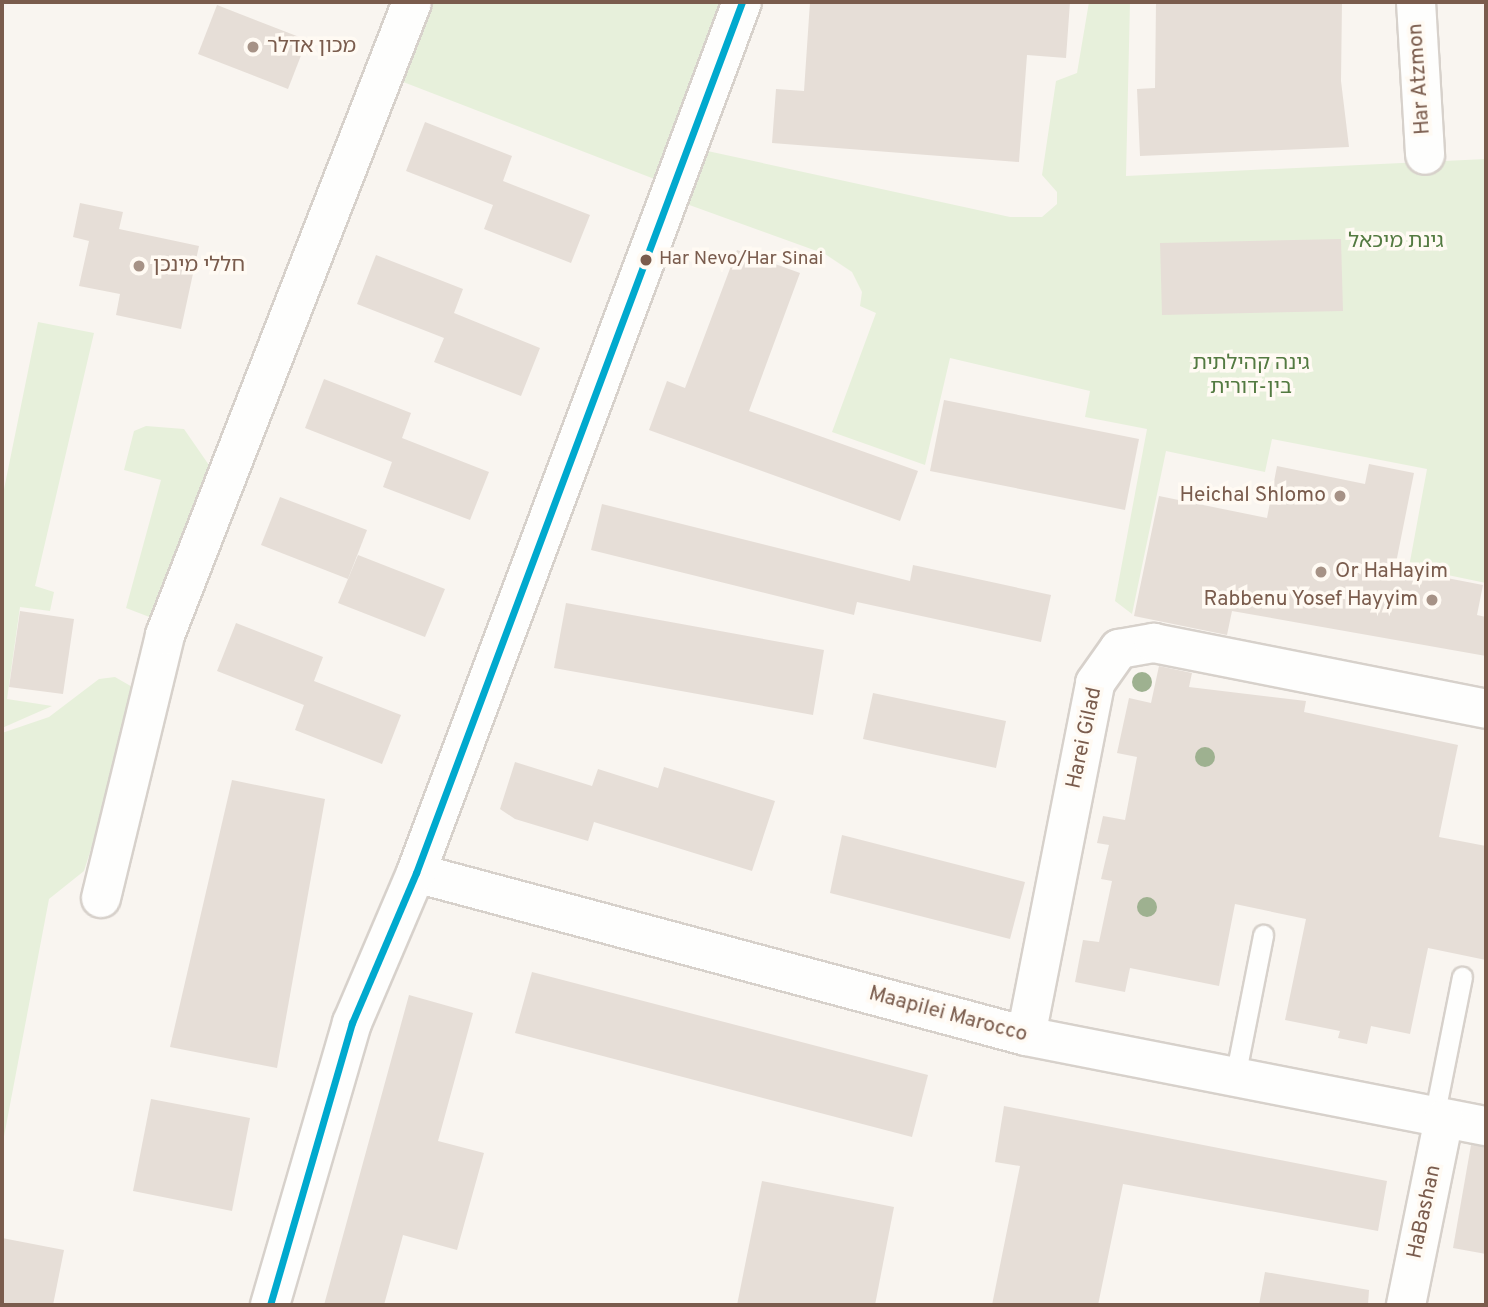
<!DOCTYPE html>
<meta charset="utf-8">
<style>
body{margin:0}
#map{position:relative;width:1488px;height:1307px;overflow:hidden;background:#f9f5f0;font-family:Overpass,"Noto Sans Hebrew",sans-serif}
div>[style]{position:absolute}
.green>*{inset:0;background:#e7f0db}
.building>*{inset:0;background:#e6ded7}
.roads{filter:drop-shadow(2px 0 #d7d1cb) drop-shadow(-2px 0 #d7d1cb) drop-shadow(0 2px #d7d1cb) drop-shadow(0 -2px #d7d1cb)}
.service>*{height:19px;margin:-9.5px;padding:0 9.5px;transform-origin:9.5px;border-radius:9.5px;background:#fefefd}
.minor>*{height:38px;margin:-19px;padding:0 19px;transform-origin:19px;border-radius:19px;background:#fefefd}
.bus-1>*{height:7px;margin:-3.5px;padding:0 3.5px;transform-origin:3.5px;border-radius:3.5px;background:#00a9ce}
.trees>*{width:20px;height:20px;margin:-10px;border-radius:50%;background:#9eb190}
.dots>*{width:19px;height:19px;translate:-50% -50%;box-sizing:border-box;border:4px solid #fffaf3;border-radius:50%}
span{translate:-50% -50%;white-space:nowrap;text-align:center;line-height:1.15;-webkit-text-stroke:7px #fffaf3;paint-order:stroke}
.bus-label{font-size:19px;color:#7a5c4d}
.left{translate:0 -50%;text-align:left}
.poi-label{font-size:21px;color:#7a5c4d}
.right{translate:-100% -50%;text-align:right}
.street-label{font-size:21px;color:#7a5c4d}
.park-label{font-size:21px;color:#537a41}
.frame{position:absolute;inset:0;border:4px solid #7a5c4d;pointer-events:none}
</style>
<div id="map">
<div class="green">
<div style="clip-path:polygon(412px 2px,742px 2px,689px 147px,1010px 217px,1042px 217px,1057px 204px,1057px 192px,1042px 175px,1056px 81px,1077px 73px,1089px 2px,1130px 2px,1126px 176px,1486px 159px,1486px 583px,1409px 567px,1427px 469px,1272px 439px,1265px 472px,1166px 451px,1132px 614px,1115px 601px,1147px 429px,1085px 417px,1090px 391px,950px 358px,925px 465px,832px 432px,876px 313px,860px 306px,862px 292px,852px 272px,825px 254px,670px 198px,657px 180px,380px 73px)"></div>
<div style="clip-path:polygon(38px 322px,94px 333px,35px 586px,54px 592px,50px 611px,20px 607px,7px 699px,52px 706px,2px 728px,2px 499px)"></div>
<div style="clip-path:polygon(146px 426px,184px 429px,211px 468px,152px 618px,126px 608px,161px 480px,124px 470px,134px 431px)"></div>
<div style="clip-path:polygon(115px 677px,141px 692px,84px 871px,49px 899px,2px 1147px,2px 733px,49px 717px,99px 679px)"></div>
</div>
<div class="building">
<div style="clip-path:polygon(810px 2px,1070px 2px,1066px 58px,1027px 55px,1019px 162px,772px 143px,776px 89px,804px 91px)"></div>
<div style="clip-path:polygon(1156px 2px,1342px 2px,1341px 81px,1349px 147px,1140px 156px,1137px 89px,1155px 88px)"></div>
<div style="clip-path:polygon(217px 5px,307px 40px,288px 89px,198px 54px)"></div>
<div style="clip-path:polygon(425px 122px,512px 156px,503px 181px,590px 215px,571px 263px,484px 229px,493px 205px,406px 171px)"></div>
<div style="clip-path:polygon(80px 203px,123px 212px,119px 229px,199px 246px,181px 329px,116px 315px,120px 294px,79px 286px,89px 241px,73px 237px)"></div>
<div style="clip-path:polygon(1341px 239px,1343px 311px,1162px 315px,1160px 243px)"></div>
<div style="clip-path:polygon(737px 250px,800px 273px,749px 411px,918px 471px,900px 521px,649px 430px,667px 381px,685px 388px)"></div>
<div style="clip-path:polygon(376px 255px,463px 289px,454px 313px,540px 348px,521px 396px,434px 362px,444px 338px,357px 304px)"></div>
<div style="clip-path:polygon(324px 379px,411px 413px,402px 438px,489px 472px,470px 520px,383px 487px,392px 462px,305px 428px)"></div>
<div style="clip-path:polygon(944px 400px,1139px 439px,1125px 510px,930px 471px)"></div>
<div style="clip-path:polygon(1369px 464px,1414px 473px,1395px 568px,1483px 585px,1477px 615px,1486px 617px,1486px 656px,1232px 611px,1227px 635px,1134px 616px,1159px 496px,1267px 518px,1277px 466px,1365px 484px)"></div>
<div style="clip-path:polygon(280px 497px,367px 530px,348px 579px,261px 545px)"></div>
<div style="clip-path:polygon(602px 504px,910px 581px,913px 565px,1051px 595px,1041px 642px,857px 602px,854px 615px,591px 550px)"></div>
<div style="clip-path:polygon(358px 555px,445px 589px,425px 637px,338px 603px)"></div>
<div style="clip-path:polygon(566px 603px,824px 650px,813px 715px,554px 668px)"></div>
<div style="clip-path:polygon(20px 611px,74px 619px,63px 694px,9px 687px)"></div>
<div style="clip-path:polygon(236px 623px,323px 657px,314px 681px,401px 715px,382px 764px,295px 730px,304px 705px,217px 671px)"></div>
<div style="clip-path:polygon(1159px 666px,1192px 673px,1189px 687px,1306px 701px,1304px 712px,1458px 745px,1439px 837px,1486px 846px,1486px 960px,1428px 948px,1410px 1034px,1371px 1026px,1367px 1044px,1338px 1038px,1340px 1031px,1285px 1020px,1306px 919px,1235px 904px,1219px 986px,1130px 968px,1125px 992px,1075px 982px,1083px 940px,1099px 942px,1112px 881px,1101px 879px,1109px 845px,1097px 843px,1103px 816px,1125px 820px,1137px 757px,1117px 753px,1129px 698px,1151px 703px)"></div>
<div style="clip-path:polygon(873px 693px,1006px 721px,996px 768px,863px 739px)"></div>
<div style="clip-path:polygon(515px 762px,592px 786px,598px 769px,658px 788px,664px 767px,775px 801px,752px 871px,594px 822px,588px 841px,515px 819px,500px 809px)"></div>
<div style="clip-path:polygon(232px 780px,325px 799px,277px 1068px,170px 1047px)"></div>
<div style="clip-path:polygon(842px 835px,1025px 882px,1010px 939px,830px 893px)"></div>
<div style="clip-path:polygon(532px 972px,928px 1075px,912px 1137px,515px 1033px)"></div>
<div style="clip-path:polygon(409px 995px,473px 1013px,438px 1141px,484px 1153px,457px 1250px,403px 1235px,384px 1305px,324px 1305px)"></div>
<div style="clip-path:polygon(151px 1099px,250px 1118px,232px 1211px,133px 1191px)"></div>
<div style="clip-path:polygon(1004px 1106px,1387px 1181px,1378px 1231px,1123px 1184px,1098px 1305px,992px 1305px,1020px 1166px,995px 1162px)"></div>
<div style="clip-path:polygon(1471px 1145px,1486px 1147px,1486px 1254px,1453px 1248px)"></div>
<div style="clip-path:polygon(762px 1181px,894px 1207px,875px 1305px,737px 1305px)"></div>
<div style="clip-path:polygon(2px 1238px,64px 1250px,53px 1305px,2px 1305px)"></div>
<div style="clip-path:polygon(1265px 1272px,1369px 1290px,1368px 1305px,1259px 1305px)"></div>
</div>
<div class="roads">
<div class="service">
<div style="left:1235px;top:1077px;width:145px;rotate:-78.8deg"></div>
<div style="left:1434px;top:1117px;width:143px;rotate:-78.7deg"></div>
</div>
<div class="minor">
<div style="left:1416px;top:2px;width:153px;rotate:86.6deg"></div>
<div style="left:416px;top:873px;width:631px;rotate:14.96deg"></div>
<div style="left:1026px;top:1036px;width:469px;rotate:11.1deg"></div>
<div style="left:101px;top:898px;width:271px;rotate:-76.3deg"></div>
<div style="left:165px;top:635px;width:679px;rotate:-68.68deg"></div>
<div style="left:1026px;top:1036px;width:360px;rotate:-78.9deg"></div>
<div style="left:1095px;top:683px;width:42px;rotate:-54.8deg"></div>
<div style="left:1119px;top:649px;width:36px;rotate:-10deg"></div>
<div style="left:1154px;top:643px;width:338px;rotate:11.2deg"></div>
<div style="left:270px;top:1305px;width:294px;rotate:-73.8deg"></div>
<div style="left:352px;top:1023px;width:163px;rotate:-66.9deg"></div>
<div style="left:416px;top:873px;width:930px;rotate:-69.48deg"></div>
<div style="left:1406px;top:1305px;width:190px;rotate:-78.5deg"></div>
</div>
</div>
<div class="bus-1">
<div style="left:270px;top:1305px;width:294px;rotate:-73.8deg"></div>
<div style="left:352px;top:1023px;width:163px;rotate:-66.9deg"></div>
<div style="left:416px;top:873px;width:930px;rotate:-69.48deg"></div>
</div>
<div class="trees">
<div style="left:1142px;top:682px"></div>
<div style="left:1205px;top:757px"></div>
<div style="left:1147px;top:907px"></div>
</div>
<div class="dots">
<div style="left:253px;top:47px;background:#a69286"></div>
<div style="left:646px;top:260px;background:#7a5c4d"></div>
<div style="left:139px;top:266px;background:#a69286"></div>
<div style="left:1340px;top:496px;background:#a69286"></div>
<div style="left:1321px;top:572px;background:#a69286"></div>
<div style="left:1432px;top:600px;background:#a69286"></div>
</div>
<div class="bus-label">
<span class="left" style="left:659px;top:260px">Har Nevo/Har Sinai</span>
</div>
<div class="poi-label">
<span class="left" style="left:267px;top:47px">מכון אדלר</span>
<span class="left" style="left:153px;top:266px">חללי מינכן</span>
<span class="right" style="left:1326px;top:496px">Heichal Shlomo</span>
<span class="left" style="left:1335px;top:572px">Or HaHayim</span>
<span class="right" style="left:1418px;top:600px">Rabbenu Yosef Hayyim</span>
</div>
<div class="street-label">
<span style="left:1420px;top:79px;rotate:-94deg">Har Atzmon</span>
<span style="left:1085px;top:738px;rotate:-78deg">Harei Gilad</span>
<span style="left:948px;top:1015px;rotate:15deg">Maapilei Marocco</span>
<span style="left:1425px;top:1212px;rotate:-78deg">HaBashan</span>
</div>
<div class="park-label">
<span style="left:1396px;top:242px">גינת מיכאל</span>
<span style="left:1251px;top:376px">גינה קהילתית<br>בין-דורית</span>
</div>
<div class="frame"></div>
</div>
